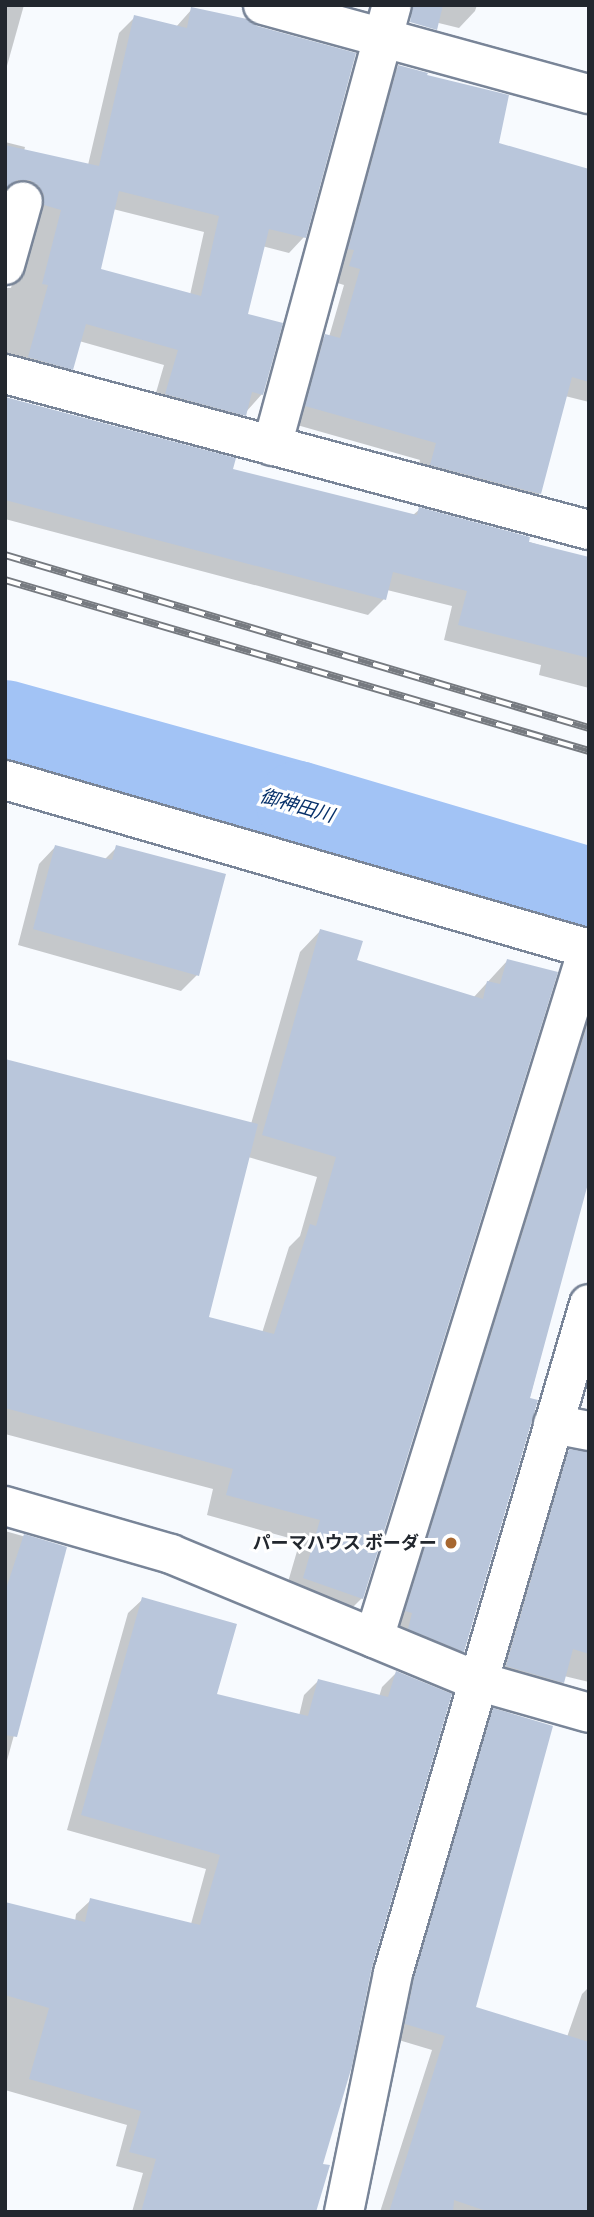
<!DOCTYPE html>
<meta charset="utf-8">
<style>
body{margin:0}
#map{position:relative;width:594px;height:2217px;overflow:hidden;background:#f7fafe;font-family:Raleway,"Noto Sans JP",sans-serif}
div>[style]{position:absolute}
.shadow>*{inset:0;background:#0003}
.river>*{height:84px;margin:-42px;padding:0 42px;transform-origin:42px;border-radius:42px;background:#a2c3f5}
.building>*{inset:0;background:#b9c6db}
.roads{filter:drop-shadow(2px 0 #798598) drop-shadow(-2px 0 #798598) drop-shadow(0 2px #798598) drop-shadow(0 -2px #798598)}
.street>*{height:38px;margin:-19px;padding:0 19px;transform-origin:19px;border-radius:19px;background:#fff}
.rail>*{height:8px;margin-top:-4px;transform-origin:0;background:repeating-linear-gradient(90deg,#fff 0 16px,#767a80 0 32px);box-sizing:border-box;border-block:2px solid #767a80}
.dots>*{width:19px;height:19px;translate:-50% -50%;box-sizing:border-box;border:4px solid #fff;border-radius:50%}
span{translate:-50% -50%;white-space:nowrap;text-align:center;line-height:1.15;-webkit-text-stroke:6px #fff;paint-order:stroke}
.poi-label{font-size:18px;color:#22272e;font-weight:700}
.right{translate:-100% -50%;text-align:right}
.water-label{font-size:19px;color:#08316a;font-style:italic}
.frame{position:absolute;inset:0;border:7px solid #22272e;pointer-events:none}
</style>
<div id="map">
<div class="shadow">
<div style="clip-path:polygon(5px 5px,24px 5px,5px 73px)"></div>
<div style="clip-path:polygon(404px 5px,477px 5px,475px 11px,459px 28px,402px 14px)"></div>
<div style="clip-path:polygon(evenodd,192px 9px,304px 237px,289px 253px,262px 246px,246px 315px,262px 394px,229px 431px,151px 410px,164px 365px,79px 341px,72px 369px,56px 384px,5px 373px,5px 288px,11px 288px,29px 223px,5px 195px,5px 142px,25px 147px,24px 151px,88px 165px,119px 33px,135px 17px,176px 27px,192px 9px,113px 209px,204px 232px,190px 295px,99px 270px,113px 209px)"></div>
<div style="clip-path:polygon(399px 67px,496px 144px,589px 170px,589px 402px,565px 396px,539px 494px,523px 510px,414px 481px,420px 460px,290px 423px,309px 353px,326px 336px,329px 337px,344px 285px,334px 282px,382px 83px)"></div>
<div style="clip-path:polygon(5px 399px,231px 470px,413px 515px,420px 509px,589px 560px,589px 688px,539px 675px,541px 665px,444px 640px,452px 606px,387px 590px,384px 599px,368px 615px,5px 519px)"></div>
<div style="clip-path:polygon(55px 847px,104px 860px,117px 847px,197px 975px,181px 991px,18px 945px,39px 864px)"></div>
<div style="clip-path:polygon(evenodd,320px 931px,355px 962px,473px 998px,507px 961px,362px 1598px,341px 1619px,283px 1599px,300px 1541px,207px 1515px,213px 1489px,5px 1434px,5px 1060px,251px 1124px,300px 952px,320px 931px,248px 1157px,317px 1177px,300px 1236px,289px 1247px,262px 1333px,206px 1318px,248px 1157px)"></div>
<div style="clip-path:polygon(589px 1003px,589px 1173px,463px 1651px,449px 1665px,395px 1643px,399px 1627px,393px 1625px)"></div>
<div style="clip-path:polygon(570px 1451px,589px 1453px,589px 1682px,564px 1676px,563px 1682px,549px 1697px,492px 1681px,555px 1466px)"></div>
<div style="clip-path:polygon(5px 1531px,65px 1548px,5px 1768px)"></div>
<div style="clip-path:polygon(143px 1599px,215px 1695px,299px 1716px,304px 1695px,318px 1681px,379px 1697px,382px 1687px,396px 1673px,370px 1967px,321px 2165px,315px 2212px,132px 2212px,143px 2173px,116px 2166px,127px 2125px,5px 2090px,5px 1904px,75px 1922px,76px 1914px,91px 1900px,191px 1924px,206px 1869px,67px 1830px,128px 1613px)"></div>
<div style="clip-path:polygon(494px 1710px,474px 2008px,567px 2037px,582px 1994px,589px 1987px,589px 2212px,380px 2212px,432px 2050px,392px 2038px,479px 1725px)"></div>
</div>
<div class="river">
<div style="left:5px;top:722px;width:304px;rotate:15.5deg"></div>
<div style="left:298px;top:803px;width:303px;rotate:16.5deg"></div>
</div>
<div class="building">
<div style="clip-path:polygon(413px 5px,443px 5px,437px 30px,410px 22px)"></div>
<div style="clip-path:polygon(evenodd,191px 7px,247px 19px,257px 26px,356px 53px,306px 238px,269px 229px,248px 314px,283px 323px,263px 395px,252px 392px,246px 416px,165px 394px,178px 350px,86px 324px,73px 370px,28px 357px,48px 285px,42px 284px,61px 210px,44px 205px,44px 195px,39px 186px,30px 180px,17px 180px,5px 189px,5px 145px,99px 166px,134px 15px,187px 28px,191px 7px,119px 191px,219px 216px,201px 296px,101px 269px,119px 191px)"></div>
<div style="clip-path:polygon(398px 65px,428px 73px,427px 75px,509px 95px,499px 143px,589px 169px,589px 382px,572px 377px,541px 494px,430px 465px,436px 443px,305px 406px,325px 334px,340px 338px,360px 269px,349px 266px,354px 250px,348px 249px)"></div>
<div style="clip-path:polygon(5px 397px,236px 458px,233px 469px,417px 515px,419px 507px,530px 537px,529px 542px,589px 557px,589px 658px,458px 625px,467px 591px,393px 572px,386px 600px,5px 500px)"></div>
<div style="clip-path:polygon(55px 845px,112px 860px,116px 845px,226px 874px,199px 976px,33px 929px)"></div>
<div style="clip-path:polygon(320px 929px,363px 941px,357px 960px,483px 999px,487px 981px,500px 984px,507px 959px,558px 972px,363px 1599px,303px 1578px,320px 1520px,226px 1495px,233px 1469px,5px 1408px,5px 1059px,258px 1124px,209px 1317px,274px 1334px,310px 1224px,316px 1226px,336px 1157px,262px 1135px)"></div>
<div style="clip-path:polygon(589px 1020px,589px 1180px,530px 1398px,538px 1400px,464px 1652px,408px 1629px,412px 1613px,405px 1611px)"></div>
<div style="clip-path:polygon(569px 1449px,589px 1452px,589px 1654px,573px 1649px,564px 1683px,506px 1666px)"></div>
<div style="clip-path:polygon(24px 1534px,67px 1547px,17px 1737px,5px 1735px,5px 1592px)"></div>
<div style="clip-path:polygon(142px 1597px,237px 1624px,217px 1694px,308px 1716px,318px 1679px,388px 1697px,396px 1671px,452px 1694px,372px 1967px,352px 2066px,323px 2164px,330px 2165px,316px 2212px,141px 2212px,156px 2159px,129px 2152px,141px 2111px,29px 2079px,49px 2008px,5px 1995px,5px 1902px,85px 1922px,90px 1898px,200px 1925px,220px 1855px,81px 1815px)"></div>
<div style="clip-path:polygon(493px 1708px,553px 1726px,476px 2007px,589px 2042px,589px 2212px,489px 2212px,454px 2200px,453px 2212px,389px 2212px,445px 2036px,405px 2024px,414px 1978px)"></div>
</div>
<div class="roads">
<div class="street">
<div style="left:263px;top:5px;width:338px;rotate:15.3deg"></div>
<div style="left:5px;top:265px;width:66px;rotate:-74.3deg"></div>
<div style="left:5px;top:374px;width:604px;rotate:14.96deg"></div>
<div style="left:272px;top:446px;width:457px;rotate:-74.8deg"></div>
<div style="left:5px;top:780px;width:608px;rotate:16.14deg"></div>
<div style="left:553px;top:1424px;width:37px;rotate:11deg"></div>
<div style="left:5px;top:1506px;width:173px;rotate:16.1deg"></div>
<div style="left:171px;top:1554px;width:331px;rotate:22.5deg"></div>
<div style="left:477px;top:1681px;width:116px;rotate:15.9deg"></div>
<div style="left:374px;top:1638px;width:721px;rotate:-72.75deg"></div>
<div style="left:344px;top:2212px;width:244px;rotate:-78.4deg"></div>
<div style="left:393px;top:1973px;width:697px;rotate:-73.67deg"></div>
</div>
</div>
<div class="rail">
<div style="left:5px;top:555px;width:609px;rotate:16.5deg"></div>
<div style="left:5px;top:580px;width:609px;rotate:16.32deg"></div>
</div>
<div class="dots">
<div style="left:451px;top:1543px;background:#a76730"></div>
</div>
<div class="poi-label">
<span class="right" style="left:437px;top:1543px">パーマハウス ボーダー</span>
</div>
<div class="water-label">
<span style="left:297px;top:806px;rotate:16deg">御神田川</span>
</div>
<div class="frame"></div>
</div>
